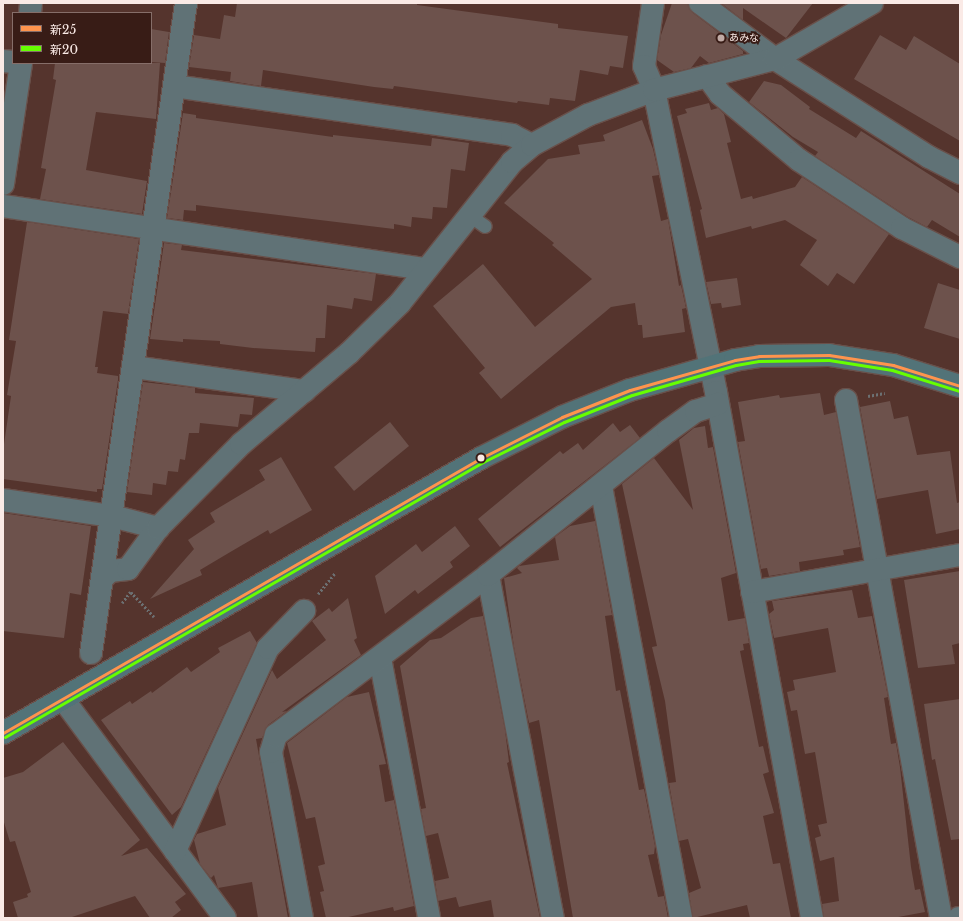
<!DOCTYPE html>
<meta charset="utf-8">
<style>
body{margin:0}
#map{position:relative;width:963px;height:921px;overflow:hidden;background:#55342d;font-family:"Libre Baskerville","Noto Sans JP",serif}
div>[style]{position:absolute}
.building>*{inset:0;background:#6d524c}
.path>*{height:2.5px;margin-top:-1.25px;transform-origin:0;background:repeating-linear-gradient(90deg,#6c7072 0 2px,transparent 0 4px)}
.roads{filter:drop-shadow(1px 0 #69504a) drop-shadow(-1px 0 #69504a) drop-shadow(0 1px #69504a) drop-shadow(0 -1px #69504a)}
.service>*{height:13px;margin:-6.5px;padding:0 6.5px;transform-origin:6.5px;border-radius:6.5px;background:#607276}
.minor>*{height:22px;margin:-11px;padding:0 11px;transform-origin:11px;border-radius:11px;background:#607276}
.tertiary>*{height:22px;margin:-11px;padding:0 11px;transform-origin:11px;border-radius:11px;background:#607276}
.primary>*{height:22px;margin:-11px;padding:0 11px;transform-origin:11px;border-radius:11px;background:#527378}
.bus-1>*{height:3px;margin:-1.5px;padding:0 1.5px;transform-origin:1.5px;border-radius:1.5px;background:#ff944d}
.bus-2>*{height:3px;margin:-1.5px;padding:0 1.5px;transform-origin:1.5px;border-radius:1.5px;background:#6f0}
.dots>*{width:11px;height:11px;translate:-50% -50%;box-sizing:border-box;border:2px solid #381c16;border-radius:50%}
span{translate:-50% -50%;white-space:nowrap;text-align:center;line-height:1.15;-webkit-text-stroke:4px #381c16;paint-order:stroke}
.poi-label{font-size:10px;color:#faeae6}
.left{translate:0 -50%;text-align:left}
.frame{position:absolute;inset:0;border:4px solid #faeae6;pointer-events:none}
.legend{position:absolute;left:12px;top:12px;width:140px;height:52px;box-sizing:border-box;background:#381c16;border:1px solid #866e69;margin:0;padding:5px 7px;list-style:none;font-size:12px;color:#faeae6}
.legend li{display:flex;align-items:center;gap:8px;height:20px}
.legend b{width:20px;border:1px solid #866e69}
</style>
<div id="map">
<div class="building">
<div style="clip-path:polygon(237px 3px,417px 3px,417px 5px,558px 24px,558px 28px,628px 36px,623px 68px,610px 66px,608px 75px,580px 70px,575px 101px,550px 98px,549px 105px,518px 101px,517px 103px,394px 86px,393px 89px,374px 87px,263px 70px,261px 86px,230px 81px,231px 72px,189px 67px,194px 35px,220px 39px,224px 15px,235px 17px)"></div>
<div style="clip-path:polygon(672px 3px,688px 3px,693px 13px,743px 51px,743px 54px,709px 63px,700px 56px,691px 68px,674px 72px,657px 60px,661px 35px)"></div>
<div style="clip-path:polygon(721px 3px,813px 3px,786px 38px,743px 8px,743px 20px)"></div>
<div style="clip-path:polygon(151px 29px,169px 32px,165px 63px,151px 62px)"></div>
<div style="clip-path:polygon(880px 35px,906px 50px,914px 36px,960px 64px,960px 141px,854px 79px)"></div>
<div style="clip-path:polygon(55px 63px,160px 63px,156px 119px,96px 112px,86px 170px,147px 181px,142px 214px,40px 199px,46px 169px,41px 168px,56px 80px,53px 79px)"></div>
<div style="clip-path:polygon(764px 81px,781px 85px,810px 107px,809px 109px,856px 138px,861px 131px,960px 194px,960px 237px,932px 220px,927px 227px,908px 217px,815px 156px,818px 152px,793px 137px,749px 102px)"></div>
<div style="clip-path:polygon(709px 103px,711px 110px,718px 108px,724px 114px,731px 142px,727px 143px,741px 199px,752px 196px,753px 199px,795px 187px,802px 177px,889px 234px,854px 284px,837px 273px,828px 286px,800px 265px,817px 240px,785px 220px,752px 229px,751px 226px,706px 238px,700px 210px,702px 209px,677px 116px,687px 113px,685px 109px)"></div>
<div style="clip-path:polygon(183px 113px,196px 115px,196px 118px,333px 137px,333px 135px,431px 146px,432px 138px,469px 143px,465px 171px,451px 169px,447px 208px,433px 207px,432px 219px,412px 217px,411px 227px,394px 224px,394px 229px,196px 205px,196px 211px,184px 210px,183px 220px,167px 218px)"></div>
<div style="clip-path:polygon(642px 120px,653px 149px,659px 175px,652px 176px,661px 221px,668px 219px,679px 286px,681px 285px,686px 308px,682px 309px,685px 332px,643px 338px,642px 325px,638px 325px,635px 303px,611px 307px,501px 399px,479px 373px,485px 368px,433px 306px,483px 264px,535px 327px,592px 279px,552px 245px,554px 243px,504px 203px,548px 159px,580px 154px,578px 145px,605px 141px,603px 135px)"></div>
<div style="clip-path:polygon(27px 222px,139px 239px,128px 314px,103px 311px,95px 367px,98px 367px,97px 373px,118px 376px,118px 380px,102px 489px,97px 489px,97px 492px,3px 479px,3px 451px,11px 396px,7px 395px,16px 341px,9px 340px)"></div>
<div style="clip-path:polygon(164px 243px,182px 245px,181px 250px,376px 274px,372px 301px,354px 298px,352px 309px,327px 305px,325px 338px,316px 338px,315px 352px,253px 348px,220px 344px,220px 341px,183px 339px,183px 342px,150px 339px)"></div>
<div style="clip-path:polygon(737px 278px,741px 305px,722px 308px,721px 303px,711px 304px,706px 282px)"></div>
<div style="clip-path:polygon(938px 283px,960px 290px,960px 339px,924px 328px)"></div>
<div style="clip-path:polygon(143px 382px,195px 388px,195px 393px,254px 398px,252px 415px,240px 414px,238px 427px,200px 423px,199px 433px,189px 433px,185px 460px,180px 459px,178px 472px,168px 471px,166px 485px,153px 483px,152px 495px,127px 492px)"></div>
<div style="clip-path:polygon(820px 393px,824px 415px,836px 412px,860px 547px,843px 550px,844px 555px,799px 562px,800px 571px,769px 576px,767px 568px,761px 569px,738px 442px,745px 441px,738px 402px,779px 395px,780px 398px)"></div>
<div style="clip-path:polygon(890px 401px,894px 419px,908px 416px,917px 455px,950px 451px,957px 503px,960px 502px,960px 529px,936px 534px,928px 490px,877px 499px,860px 407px)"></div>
<div style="clip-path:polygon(390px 422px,409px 446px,354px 491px,334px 467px)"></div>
<div style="clip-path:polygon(613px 423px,620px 432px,630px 425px,640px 438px,500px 547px,478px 519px,560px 451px,563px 454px,578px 443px,583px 450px)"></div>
<div style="clip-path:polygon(705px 426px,708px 448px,713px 447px,736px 573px,721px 578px,728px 621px,745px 618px,749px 643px,743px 644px,744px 650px,740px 651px,759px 747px,763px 746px,769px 772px,763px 774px,774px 813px,763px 816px,773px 864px,780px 863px,791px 918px,750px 918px,747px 905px,693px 918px,689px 893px,701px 888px,688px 839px,679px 841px,669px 783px,676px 782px,665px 701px,652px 647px,657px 646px,622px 484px,654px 458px,693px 510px,679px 440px,694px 428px)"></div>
<div style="clip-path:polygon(281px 457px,312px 510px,270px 534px,268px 530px,232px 551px,200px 570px,202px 575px,150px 599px,194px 549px,188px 540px,215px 522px,210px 513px,265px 480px,259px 470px)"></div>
<div style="clip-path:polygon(3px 513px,91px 526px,81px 595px,70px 593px,64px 638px,3px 631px)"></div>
<div style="clip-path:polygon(595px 521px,612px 615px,605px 616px,616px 691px,620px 690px,639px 790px,644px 789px,655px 846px,654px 854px,648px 855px,658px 897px,664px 896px,668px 918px,573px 918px,539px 720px,529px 723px,514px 647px,504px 578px,522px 573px,517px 568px,519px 566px,559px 560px,555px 537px,570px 526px)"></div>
<div style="clip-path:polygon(455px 526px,470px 546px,450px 562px,453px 567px,418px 594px,415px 590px,385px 614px,375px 576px,416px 544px,422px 552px)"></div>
<div style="clip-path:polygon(960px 571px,960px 643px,952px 645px,955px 664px,918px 668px,904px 580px)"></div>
<div style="clip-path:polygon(852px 590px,858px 618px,872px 616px,888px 697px,884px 698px,891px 744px,896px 743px,900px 767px,911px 867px,915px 890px,920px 889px,925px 912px,893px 918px,824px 918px,822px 904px,839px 901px,834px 857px,820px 861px,815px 838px,821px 836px,818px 825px,827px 823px,815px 752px,805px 754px,797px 710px,791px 711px,787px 692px,795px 690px,793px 680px,836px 672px,828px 628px,774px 638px,769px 614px,774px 610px,772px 601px)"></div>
<div style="clip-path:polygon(348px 598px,357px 638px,354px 640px,361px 655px,282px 712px,287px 711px,268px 725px,262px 738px,256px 739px,288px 918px,258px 918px,252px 882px,218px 888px,214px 875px,211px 878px,200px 864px,194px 840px,197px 834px,226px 825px,218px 788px,272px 670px,277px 679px,326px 640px,312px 621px,329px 608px,332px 612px)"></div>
<div style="clip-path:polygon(483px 616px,505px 730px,509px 762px,507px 763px,540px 918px,494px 918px,491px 900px,459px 907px,456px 897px,438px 901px,435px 881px,449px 878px,438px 833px,426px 836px,421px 809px,426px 808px,400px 666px,430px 640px,441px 638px,471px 618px)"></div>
<div style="clip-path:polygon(250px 631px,257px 643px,181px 807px,172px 815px,101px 720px,130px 701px,132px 704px,151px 691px,152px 693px,187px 667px,191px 672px,220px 652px,218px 648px)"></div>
<div style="clip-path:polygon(369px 692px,386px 764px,379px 765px,385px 802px,394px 800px,414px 906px,394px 911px,393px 907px,344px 918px,326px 918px,320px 892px,324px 891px,318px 866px,325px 864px,315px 817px,306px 819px,287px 743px,347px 697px)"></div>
<div style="clip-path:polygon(960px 699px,960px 839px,951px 840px,935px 759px,932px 760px,924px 704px)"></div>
<div style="clip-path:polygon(63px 742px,140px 840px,121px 856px,147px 848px,186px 894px,175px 902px,181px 910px,171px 918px,150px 918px,135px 896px,69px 918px,18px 918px,13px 902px,28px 897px,27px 894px,31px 892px,15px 841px,10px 842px,3px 819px,3px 778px,23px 772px)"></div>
</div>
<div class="path">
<div style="left:868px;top:396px;width:17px;rotate:-10deg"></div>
<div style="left:131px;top:592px;width:34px;rotate:47deg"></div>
<div style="left:318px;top:594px;width:28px;rotate:-51deg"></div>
<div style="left:122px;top:603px;width:14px;rotate:-54deg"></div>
</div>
<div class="roads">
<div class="service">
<div style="left:469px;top:215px;width:19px;rotate:35deg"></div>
</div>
<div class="minor">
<div style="left:653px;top:3px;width:64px;rotate:98.1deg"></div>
<div style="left:644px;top:66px;width:26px;rotate:67deg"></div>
<div style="left:654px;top:90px;width:308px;rotate:78.4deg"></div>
<div style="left:716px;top:392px;width:535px;rotate:79.66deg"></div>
<div style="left:700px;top:3px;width:94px;rotate:36.7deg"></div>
<div style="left:775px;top:59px;width:183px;rotate:32.5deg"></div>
<div style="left:929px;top:157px;width:35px;rotate:27deg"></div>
<div style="left:3px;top:61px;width:10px;rotate:6deg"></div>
<div style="left:707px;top:76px;width:22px;rotate:54deg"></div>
<div style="left:720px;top:94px;width:103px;rotate:39.9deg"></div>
<div style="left:799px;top:160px;width:123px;rotate:33.4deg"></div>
<div style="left:902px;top:228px;width:65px;rotate:26.6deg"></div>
<div style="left:174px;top:86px;width:342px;rotate:8.2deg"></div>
<div style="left:512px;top:135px;width:22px;rotate:27deg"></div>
<div style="left:3px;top:206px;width:427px;rotate:8.5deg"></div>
<div style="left:133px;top:367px;width:173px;rotate:8deg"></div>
<div style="left:846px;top:400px;width:527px;rotate:79.61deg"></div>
<div style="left:601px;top:486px;width:439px;rotate:79.5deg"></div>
<div style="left:3px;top:500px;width:110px;rotate:8.4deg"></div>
<div style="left:112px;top:516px;width:48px;rotate:14.6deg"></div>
<div style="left:488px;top:575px;width:349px;rotate:79.3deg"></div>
<div style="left:102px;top:579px;width:11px;rotate:-45deg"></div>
<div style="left:110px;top:571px;width:18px;rotate:-6deg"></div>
<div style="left:128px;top:569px;width:51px;rotate:-53.8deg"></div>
<div style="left:158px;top:528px;width:118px;rotate:-45.3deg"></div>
<div style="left:241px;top:444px;width:141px;rotate:-40.1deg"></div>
<div style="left:349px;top:353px;width:71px;rotate:-44.4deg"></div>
<div style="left:400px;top:303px;width:180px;rotate:-51.5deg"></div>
<div style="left:512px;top:162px;width:26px;rotate:-40deg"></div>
<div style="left:532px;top:145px;width:64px;rotate:-28.2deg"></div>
<div style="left:588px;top:115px;width:71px;rotate:-20.7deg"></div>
<div style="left:654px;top:90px;width:125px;rotate:-14.4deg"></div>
<div style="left:775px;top:59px;width:112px;rotate:-30deg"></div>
<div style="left:752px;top:592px;width:211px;rotate:-10.1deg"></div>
<div style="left:91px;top:653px;width:657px;rotate:-81.68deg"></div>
<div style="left:380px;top:658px;width:265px;rotate:79.3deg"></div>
<div style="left:63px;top:699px;width:272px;rotate:53.5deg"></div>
<div style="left:175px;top:851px;width:223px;rotate:-65.4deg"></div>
<div style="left:268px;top:648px;width:52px;rotate:-45.8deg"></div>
<div style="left:302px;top:918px;width:169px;rotate:-100.6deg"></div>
<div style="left:271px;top:752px;width:18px;rotate:-74deg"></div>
<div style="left:276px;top:735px;width:266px;rotate:-37deg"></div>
<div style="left:488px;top:575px;width:231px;rotate:-38.7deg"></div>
<div style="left:668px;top:431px;width:34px;rotate:-36deg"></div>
<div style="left:696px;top:411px;width:23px;rotate:-18deg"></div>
<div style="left:959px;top:918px;width:1px"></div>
</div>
<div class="tertiary">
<div style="left:30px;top:13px;width:10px;rotate:-84deg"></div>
<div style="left:3px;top:184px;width:122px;rotate:-81.5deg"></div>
</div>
<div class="primary">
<div style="left:3px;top:733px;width:551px;rotate:-29.91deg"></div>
<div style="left:481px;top:458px;width:91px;rotate:-26.8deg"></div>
<div style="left:562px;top:417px;width:73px;rotate:-21.7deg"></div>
<div style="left:630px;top:390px;width:109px;rotate:-15.9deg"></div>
<div style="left:735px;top:360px;width:24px;rotate:-9deg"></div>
<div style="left:759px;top:356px;width:70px;rotate:-0.8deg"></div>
<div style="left:829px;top:355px;width:65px;rotate:8.9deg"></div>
<div style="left:893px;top:365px;width:70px;rotate:17.4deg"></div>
</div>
</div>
<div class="bus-1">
<div style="left:3px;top:733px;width:551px;rotate:-29.91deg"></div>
<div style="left:481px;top:458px;width:91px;rotate:-26.8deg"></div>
<div style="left:562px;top:417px;width:73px;rotate:-21.7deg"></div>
<div style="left:630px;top:390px;width:109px;rotate:-15.9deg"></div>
<div style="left:735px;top:360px;width:24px;rotate:-9deg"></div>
<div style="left:759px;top:356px;width:70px;rotate:-0.8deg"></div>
<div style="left:829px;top:355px;width:65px;rotate:8.9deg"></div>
<div style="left:893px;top:365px;width:70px;rotate:17.4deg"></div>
</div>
<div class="bus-2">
<div style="left:5px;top:737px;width:551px;rotate:-29.91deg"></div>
<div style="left:483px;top:462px;width:90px;rotate:-26.3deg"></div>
<div style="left:564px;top:422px;width:73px;rotate:-21.7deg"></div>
<div style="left:632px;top:395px;width:108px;rotate:-16.1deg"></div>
<div style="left:736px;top:365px;width:23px;rotate:-10deg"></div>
<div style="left:759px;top:361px;width:70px;rotate:-0.8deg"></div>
<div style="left:829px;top:360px;width:64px;rotate:9deg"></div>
<div style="left:892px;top:370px;width:70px;rotate:17.4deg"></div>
</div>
<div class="dots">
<div style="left:721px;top:38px;background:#c0aaa5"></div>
<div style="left:481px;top:458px;background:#faeae6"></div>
</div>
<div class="poi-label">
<span class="left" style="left:729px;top:38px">あみな</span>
</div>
<div class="frame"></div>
<ul class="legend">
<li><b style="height:5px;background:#ff944d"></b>新25</li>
<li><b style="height:5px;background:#6f0"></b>新20</li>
</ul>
</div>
